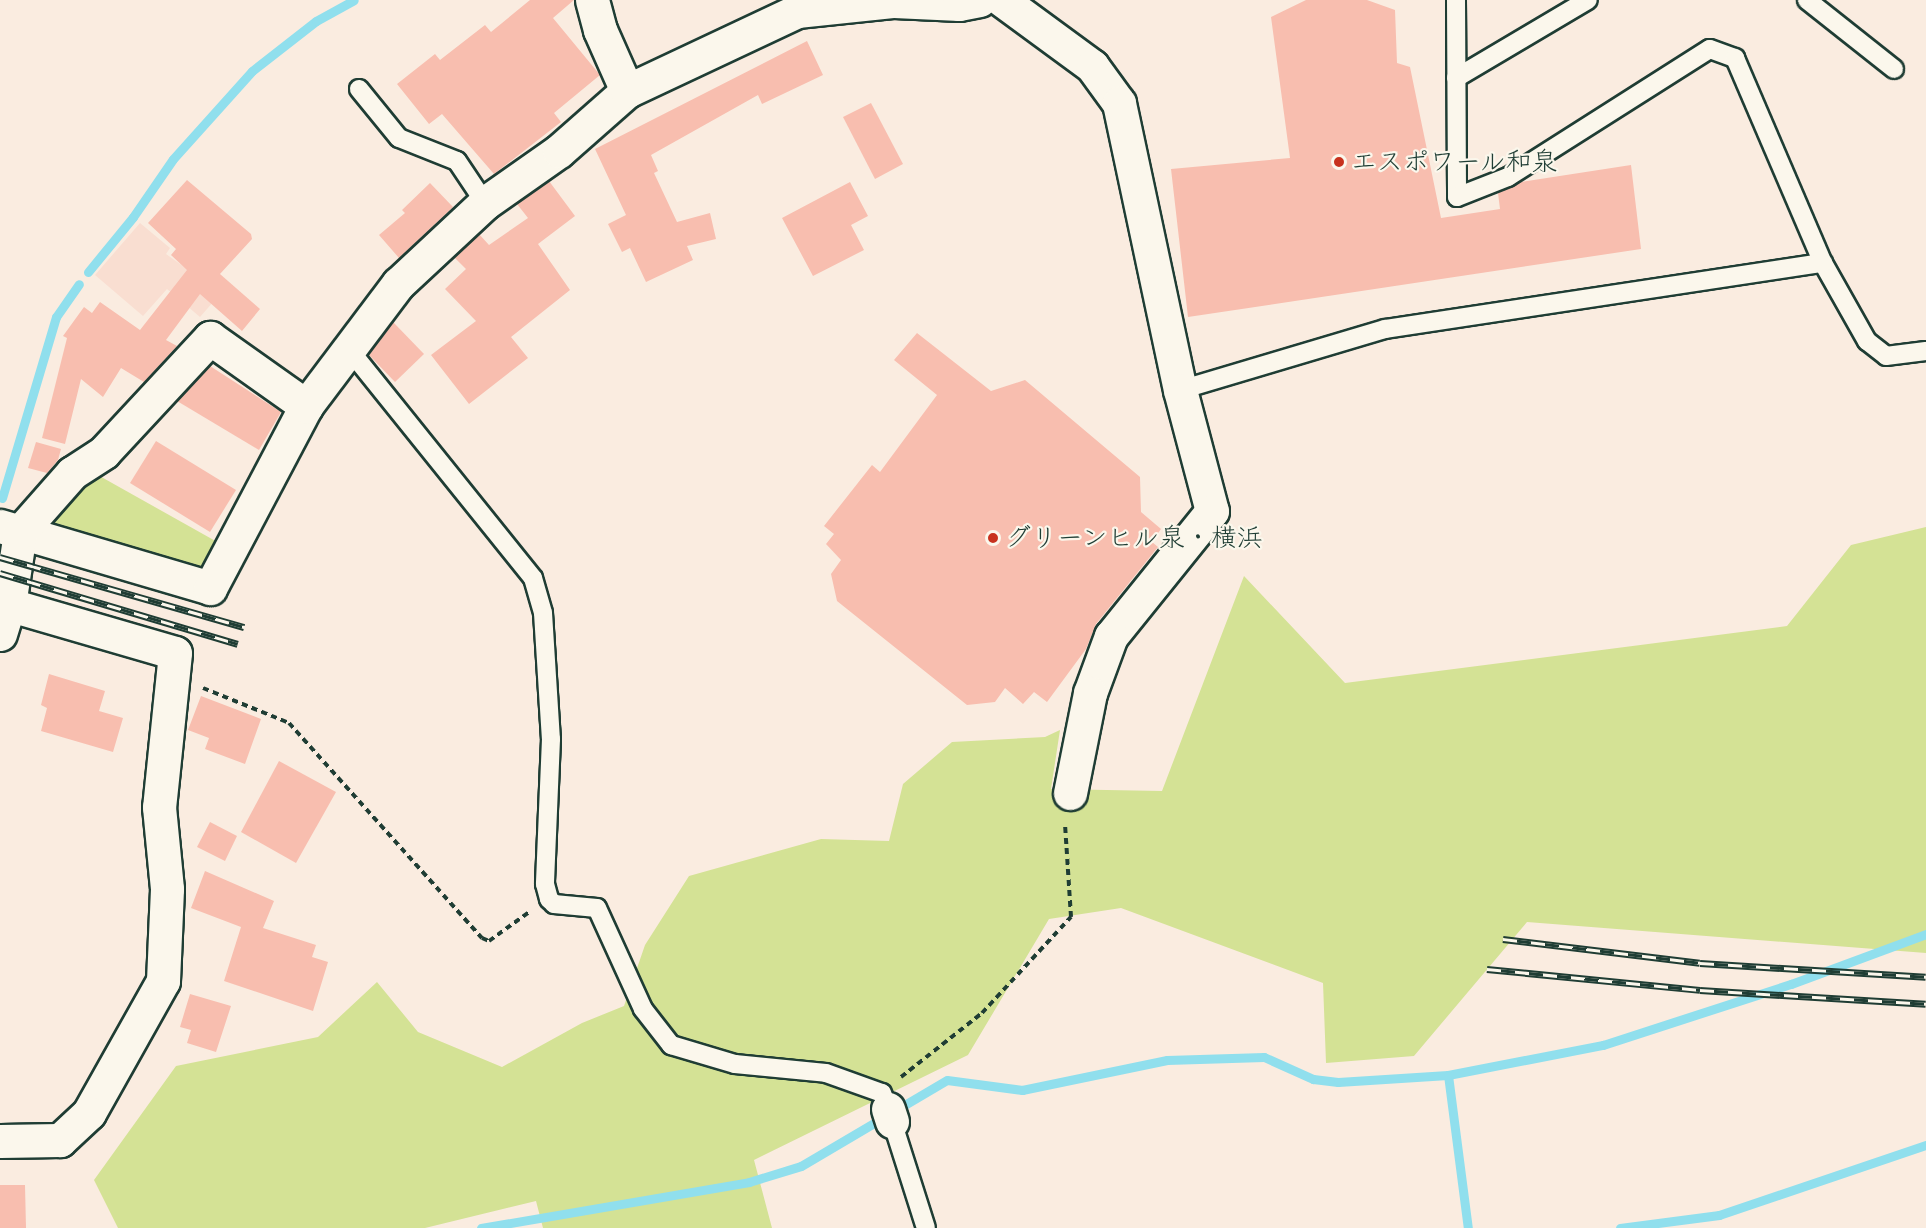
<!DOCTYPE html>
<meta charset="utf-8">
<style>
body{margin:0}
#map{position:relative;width:1926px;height:1228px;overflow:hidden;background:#faece0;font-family:Caveat,"Klee One",sans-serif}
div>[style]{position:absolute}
.built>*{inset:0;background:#f9ded1}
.green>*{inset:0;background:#d4e295}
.stream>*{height:9px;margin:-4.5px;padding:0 4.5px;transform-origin:4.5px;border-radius:4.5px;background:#90dfed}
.building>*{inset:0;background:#f8beaf}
.path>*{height:4px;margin-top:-2px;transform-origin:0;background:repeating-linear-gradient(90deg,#1f3d34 0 6px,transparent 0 10.5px)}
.roads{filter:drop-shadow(2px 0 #1f3d34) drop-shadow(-2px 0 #1f3d34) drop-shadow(0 2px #1f3d34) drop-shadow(0 -2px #1f3d34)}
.lane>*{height:18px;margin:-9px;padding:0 9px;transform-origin:9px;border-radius:9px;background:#fbf7ec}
.street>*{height:33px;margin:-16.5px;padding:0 16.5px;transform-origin:16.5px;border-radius:16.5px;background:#fbf7ec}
.rail>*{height:7px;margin-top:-3.5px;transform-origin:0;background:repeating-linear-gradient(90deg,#fbf7ec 0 14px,#1f3d34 0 28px);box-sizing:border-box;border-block:2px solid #1f3d34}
.dots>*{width:16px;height:16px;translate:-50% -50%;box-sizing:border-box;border:3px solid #fbf7ec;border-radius:50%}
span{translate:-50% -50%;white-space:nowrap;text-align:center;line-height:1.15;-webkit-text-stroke:4.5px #fbf7ec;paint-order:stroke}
.poi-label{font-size:26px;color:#1f3d34}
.left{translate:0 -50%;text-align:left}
</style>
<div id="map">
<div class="built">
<div style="clip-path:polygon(140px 223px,170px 248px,166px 254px,221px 293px,200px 317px,167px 289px,143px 316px,95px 275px)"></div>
</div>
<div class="green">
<div style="clip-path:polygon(96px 474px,219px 543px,205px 568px,53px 523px,50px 507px)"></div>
<div style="clip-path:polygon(1926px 527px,1926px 953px,1527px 922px,1414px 1056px,1326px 1063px,1323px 983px,1121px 908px,1049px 919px,968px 1055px,754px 1160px,772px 1228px,543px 1228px,536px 1201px,425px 1228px,118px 1228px,94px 1180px,176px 1066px,318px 1037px,377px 982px,418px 1032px,502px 1067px,582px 1023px,624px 1006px,645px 945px,689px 876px,821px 839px,889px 841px,903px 784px,952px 742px,1045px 737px,1060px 730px,1051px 789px,1162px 791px,1244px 576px,1345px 683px,1787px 626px,1851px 545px)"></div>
</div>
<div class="stream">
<div style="left:88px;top:272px;width:71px;rotate:-50.7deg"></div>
<div style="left:133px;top:217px;width:70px;rotate:-55.4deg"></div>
<div style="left:173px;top:159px;width:118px;rotate:-48.1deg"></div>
<div style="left:252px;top:71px;width:81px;rotate:-38deg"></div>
<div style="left:316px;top:21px;width:43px;rotate:-28.9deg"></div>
<div style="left:2px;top:498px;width:189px;rotate:-73.4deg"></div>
<div style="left:56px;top:317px;width:40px;rotate:-55.1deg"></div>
<div style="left:1448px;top:1075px;width:158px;rotate:-11deg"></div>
<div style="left:1603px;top:1045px;width:198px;rotate:-18deg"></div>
<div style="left:1791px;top:984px;width:144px;rotate:-20.3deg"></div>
<div style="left:481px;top:1228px;width:272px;rotate:-9.7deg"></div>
<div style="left:749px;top:1182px;width:54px;rotate:-17.1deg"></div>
<div style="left:801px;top:1166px;width:169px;rotate:-30.5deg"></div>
<div style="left:947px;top:1080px;width:76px;rotate:7.6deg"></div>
<div style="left:1022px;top:1090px;width:148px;rotate:-11.7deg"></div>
<div style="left:1167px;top:1060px;width:97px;rotate:-1.8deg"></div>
<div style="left:1264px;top:1057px;width:54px;rotate:24.2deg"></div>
<div style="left:1313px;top:1079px;width:25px;rotate:7deg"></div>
<div style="left:1338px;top:1082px;width:110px;rotate:-3.6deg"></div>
<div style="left:1448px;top:1075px;width:154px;rotate:82.6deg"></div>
<div style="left:1620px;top:1228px;width:100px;rotate:-7.5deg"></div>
<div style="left:1719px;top:1215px;width:219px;rotate:-18.7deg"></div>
</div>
<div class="building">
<div style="clip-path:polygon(530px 0,574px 0,553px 18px,600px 75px,554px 113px,561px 122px,494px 174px,442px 114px,429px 124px,397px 84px,435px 54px,440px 60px,485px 25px,491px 32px)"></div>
<div style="clip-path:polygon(1306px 0,1367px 0,1395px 10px,1397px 63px,1410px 67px,1441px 218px,1500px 209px,1498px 193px,1521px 182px,1631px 165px,1641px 249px,1188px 317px,1171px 169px,1290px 158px,1271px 17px)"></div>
<div style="clip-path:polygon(807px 41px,823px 75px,762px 104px,758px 95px,651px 155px,658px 171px,654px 173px,677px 222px,710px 213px,716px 239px,687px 246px,693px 260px,646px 282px,630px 248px,622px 252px,608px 224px,626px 215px,595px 149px)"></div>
<div style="clip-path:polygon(871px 103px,903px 164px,875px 179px,843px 117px)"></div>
<div style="clip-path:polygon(187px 180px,251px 234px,252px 239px,220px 274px,260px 309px,242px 331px,200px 294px,166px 340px,177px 346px,144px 382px,121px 368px,103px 397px,81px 379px,65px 444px,42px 438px,67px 338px,63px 336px,84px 307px,92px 313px,100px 302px,140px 330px,187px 270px,171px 255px,176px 249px,148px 223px)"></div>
<div style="clip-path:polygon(549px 181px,575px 216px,538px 244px,570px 290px,511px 337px,528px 358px,469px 404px,431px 355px,476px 321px,445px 289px,466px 269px,454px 257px,479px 234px,489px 245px,528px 218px,517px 204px)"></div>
<div style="clip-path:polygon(850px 182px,868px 216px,851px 225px,864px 250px,813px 276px,782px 218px)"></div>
<div style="clip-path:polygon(430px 183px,453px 207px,399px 258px,379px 235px,405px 213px,402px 210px)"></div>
<div style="clip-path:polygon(393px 322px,424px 354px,395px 382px,368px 354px)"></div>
<div style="clip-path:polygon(917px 333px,991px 391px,1025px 380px,1140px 477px,1141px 512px,1161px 529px,1152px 542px,1158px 547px,1096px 624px,1086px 649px,1047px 702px,1034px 692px,1023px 704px,1005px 688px,995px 702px,967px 705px,837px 601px,831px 574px,841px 560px,826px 544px,834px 534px,824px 526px,872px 465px,880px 472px,937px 395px,894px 360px)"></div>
<div style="clip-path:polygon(210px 366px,281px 412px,259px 450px,177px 401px)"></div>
<div style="clip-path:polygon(156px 441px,236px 490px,210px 532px,130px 483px)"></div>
<div style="clip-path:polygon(36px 442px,61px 449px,58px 460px,47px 473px,28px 468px)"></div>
<div style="clip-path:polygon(49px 674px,105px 691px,99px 711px,123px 718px,113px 752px,41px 731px,47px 708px,41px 705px)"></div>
<div style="clip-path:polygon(201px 696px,261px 719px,245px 764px,205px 749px,209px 738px,188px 730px)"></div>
<div style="clip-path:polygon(279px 761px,336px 792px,296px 863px,241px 832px)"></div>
<div style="clip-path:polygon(210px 822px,237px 836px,225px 861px,197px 847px)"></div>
<div style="clip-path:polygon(205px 871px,274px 901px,263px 928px,316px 945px,312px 957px,328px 962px,313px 1011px,224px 981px,241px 927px,191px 908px)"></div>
<div style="clip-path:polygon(190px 994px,231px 1006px,216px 1052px,187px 1043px,191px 1030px,180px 1027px)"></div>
<div style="clip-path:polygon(0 1185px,25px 1185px,26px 1228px,0 1228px)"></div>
</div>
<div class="path">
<div style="left:203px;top:688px;width:93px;rotate:22.1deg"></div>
<div style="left:289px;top:723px;width:289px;rotate:48.1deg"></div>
<div style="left:482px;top:938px;width:8px;rotate:23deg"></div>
<div style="left:489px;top:941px;width:49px;rotate:-35.9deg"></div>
<div style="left:901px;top:1077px;width:103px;rotate:-38.3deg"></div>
<div style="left:982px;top:1013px;width:131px;rotate:-47.2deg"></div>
<div style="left:1071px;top:917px;width:93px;rotate:-93.7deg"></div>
</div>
<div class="roads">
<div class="lane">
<div style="left:1456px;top:0;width:197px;rotate:89.7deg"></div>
<div style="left:1457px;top:197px;width:55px;rotate:-21.4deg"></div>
<div style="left:1508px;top:177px;width:239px;rotate:-32.4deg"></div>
<div style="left:1710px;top:49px;width:27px;rotate:20deg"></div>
<div style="left:1735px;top:58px;width:223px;rotate:66.8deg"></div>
<div style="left:1823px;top:263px;width:90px;rotate:60.6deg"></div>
<div style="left:1867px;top:341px;width:24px;rotate:38deg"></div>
<div style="left:1886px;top:356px;width:40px;rotate:-7.1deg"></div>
<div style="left:1807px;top:0;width:111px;rotate:38.4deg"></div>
<div style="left:1456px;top:78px;width:153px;rotate:-30.6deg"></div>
<div style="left:359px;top:89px;width:63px;rotate:50.8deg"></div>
<div style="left:399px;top:138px;width:62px;rotate:21.6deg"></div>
<div style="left:457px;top:161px;width:50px;rotate:56.3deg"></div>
<div style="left:348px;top:348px;width:295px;rotate:51.2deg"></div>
<div style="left:533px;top:578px;width:36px;rotate:74deg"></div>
<div style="left:543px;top:613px;width:126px;rotate:86.4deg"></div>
<div style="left:551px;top:739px;width:145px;rotate:92.4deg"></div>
<div style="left:545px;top:884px;width:16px;rotate:75deg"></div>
<div style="left:549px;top:899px;width:7px;rotate:45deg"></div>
<div style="left:554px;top:904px;width:43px;rotate:5.3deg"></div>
<div style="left:597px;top:908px;width:111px;rotate:65.5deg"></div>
<div style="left:643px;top:1009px;width:46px;rotate:52.1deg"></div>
<div style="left:671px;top:1045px;width:67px;rotate:16.5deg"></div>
<div style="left:735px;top:1064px;width:91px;rotate:5.6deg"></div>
<div style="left:826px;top:1073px;width:59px;rotate:19.7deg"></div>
<div style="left:882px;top:1093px;width:17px;rotate:69deg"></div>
<div style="left:1180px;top:390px;width:214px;rotate:-16.6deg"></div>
<div style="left:1385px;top:329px;width:443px;rotate:-8.6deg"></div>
<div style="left:892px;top:1121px;width:112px;rotate:72.4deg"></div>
</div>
<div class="street">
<div style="left:592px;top:0;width:31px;rotate:75deg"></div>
<div style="left:600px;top:30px;width:67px;rotate:66.1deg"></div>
<div style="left:1002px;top:0;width:112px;rotate:36.3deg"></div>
<div style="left:1092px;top:66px;width:46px;rotate:53.9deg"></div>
<div style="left:1119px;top:103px;width:293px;rotate:78deg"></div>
<div style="left:1180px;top:390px;width:125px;rotate:75.2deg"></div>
<div style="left:1212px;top:511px;width:161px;rotate:128.9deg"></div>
<div style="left:1111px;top:636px;width:61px;rotate:110.2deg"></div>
<div style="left:1090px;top:693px;width:102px;rotate:101.3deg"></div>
<div style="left:0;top:526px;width:219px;rotate:16.4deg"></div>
<div style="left:210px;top:588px;width:206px;rotate:-62.2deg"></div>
<div style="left:306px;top:406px;width:153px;rotate:-53deg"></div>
<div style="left:398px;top:284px;width:119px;rotate:-43deg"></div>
<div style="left:485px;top:203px;width:90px;rotate:-35.1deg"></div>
<div style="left:559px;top:151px;width:91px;rotate:-41.4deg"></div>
<div style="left:627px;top:91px;width:188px;rotate:-25.2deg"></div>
<div style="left:797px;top:11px;width:98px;rotate:-5.9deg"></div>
<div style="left:894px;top:1px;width:65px;rotate:2.6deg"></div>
<div style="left:959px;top:4px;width:21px;rotate:-11deg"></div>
<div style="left:0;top:602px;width:182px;rotate:16.2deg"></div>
<div style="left:175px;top:653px;width:155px;rotate:95.9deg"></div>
<div style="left:159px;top:807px;width:82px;rotate:84.4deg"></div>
<div style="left:167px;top:889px;width:92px;rotate:92.5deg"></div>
<div style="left:163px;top:981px;width:151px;rotate:119.3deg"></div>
<div style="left:89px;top:1113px;width:40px;rotate:137deg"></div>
<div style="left:60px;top:1140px;width:60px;rotate:179deg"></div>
<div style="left:0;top:634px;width:30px;rotate:-73deg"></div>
<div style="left:9px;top:605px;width:74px;rotate:-81.4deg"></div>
<div style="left:20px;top:532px;width:79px;rotate:-48.6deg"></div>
<div style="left:72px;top:473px;width:38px;rotate:-33deg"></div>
<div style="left:104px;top:452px;width:156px;rotate:-47.1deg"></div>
<div style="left:210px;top:338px;width:118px;rotate:35.3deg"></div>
<div style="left:888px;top:1109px;width:13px;rotate:72deg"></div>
</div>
</div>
<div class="rail">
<div style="left:0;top:557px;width:254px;rotate:16deg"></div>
<div style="left:0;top:573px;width:248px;rotate:16.6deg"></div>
<div style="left:1503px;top:939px;width:198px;rotate:6.9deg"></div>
<div style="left:1700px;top:963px;width:226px;rotate:3.5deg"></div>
<div style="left:1487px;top:969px;width:214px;rotate:5.6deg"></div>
<div style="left:1700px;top:990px;width:226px;rotate:3.5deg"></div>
</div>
<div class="dots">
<div style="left:1339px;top:162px;background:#c8321e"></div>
<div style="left:993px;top:538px;background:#c8321e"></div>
</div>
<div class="poi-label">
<span class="left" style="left:1351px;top:162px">エスポワール和泉</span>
<span class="left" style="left:1005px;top:538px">グリーンヒル泉・横浜</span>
</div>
</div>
